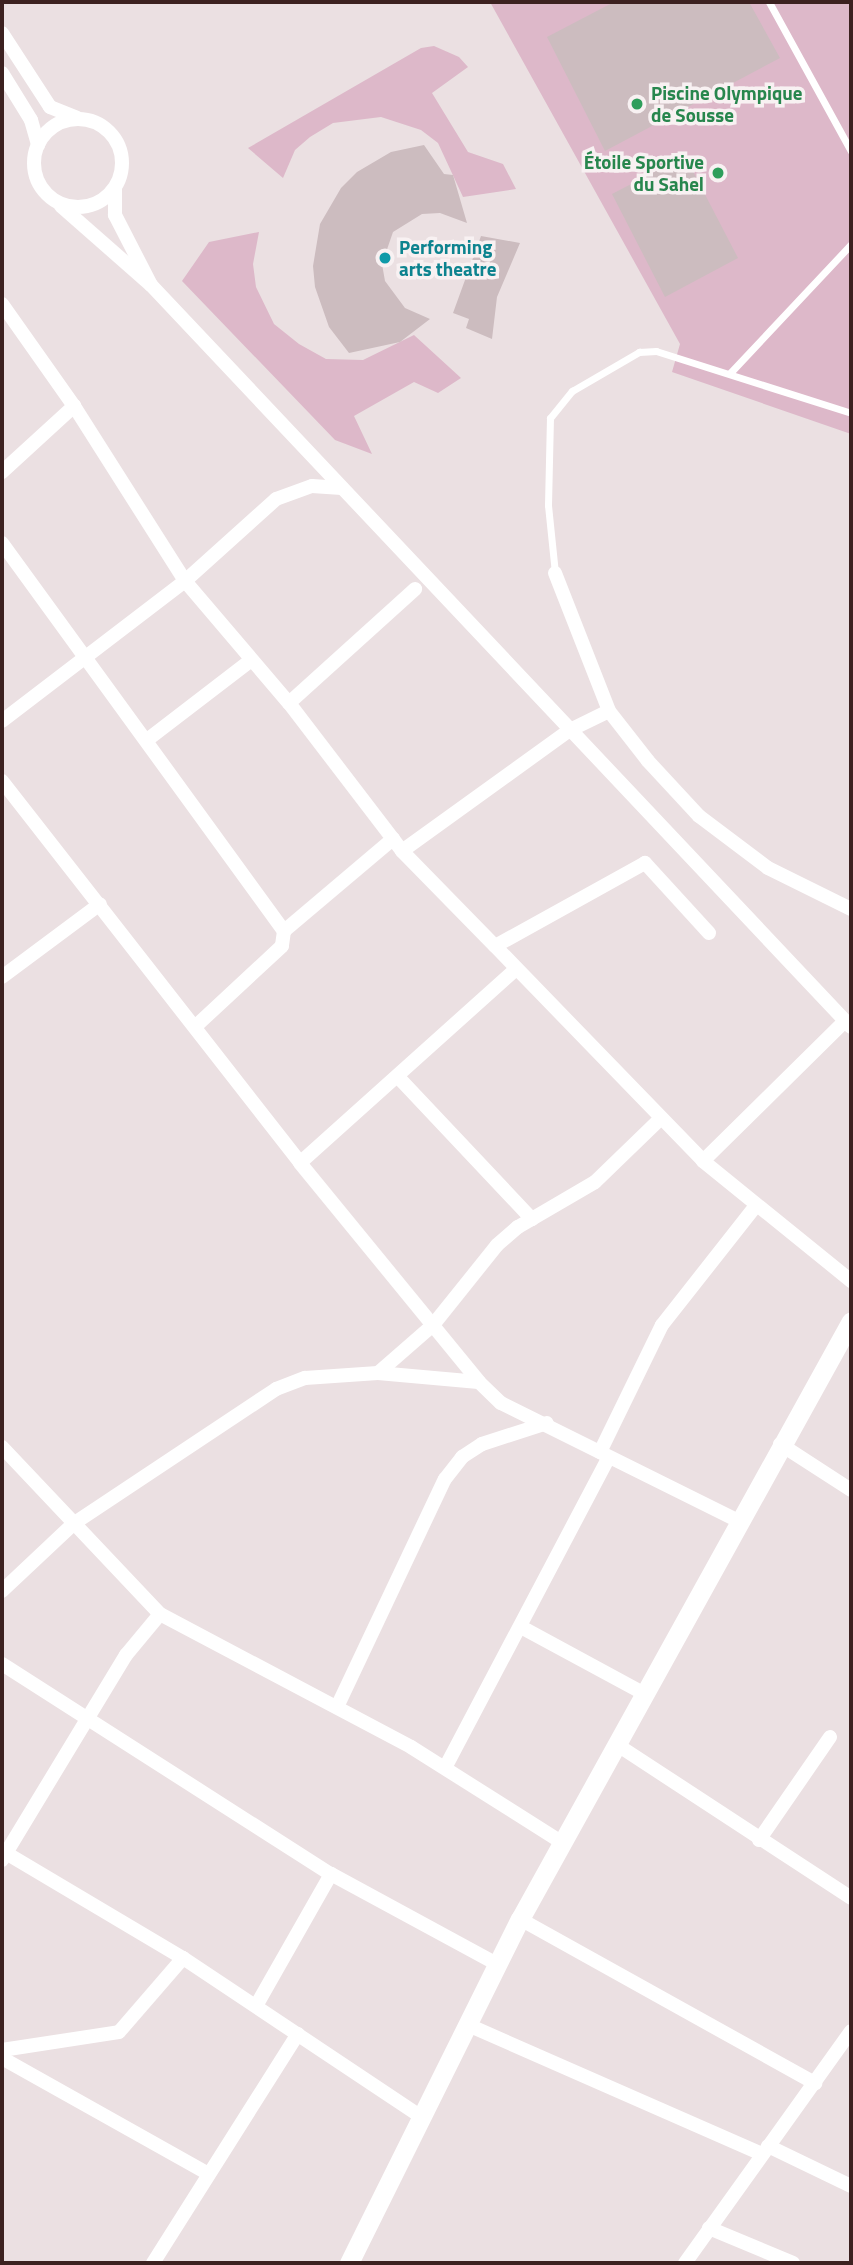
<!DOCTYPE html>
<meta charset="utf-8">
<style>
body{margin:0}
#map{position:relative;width:853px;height:2265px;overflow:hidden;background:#ebe0e2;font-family:"Titillium Web",sans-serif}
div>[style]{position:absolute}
.green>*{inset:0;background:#ddb8c9}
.building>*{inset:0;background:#ccbcbf}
.service>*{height:7px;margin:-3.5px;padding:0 3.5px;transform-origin:3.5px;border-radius:3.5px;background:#fff}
.minor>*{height:14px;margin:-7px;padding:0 7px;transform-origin:7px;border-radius:7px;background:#fff}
.minor>.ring{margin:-7px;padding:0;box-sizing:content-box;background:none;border:14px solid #fff;border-radius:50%}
.secondary>*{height:19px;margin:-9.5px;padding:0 9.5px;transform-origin:9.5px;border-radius:9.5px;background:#fff}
.dots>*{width:19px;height:19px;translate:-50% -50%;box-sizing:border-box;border:4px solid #f8f1f2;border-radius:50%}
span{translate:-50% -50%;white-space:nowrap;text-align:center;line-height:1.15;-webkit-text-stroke:7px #f8f1f2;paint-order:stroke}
.leisure-label{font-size:19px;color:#27864d;font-weight:700}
.left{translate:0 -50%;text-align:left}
.right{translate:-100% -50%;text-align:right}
.culture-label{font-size:19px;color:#0d838f;font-weight:700}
.frame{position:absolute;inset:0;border:4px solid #3c2120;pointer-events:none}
</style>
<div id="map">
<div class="green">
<div style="clip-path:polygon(490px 2px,851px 2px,851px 434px,672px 372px,680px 344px)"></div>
<div style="clip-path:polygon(434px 46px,459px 57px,468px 67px,432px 93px,468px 152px,503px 164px,516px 189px,463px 197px,438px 143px,421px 130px,381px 117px,333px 123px,310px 137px,295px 150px,283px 178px,248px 148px,421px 48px)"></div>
<div style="clip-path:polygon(259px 232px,253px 264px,256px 287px,274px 324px,299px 344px,326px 359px,363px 360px,414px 335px,461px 378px,438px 393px,414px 382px,354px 416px,372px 454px,335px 440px,182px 281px,209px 242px)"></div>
</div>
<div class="building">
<div style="clip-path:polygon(614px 2px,749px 2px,780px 58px,605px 151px,547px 37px)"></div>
<div style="clip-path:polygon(424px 145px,444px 174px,453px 175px,467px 223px,440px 213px,422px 214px,393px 232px,382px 264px,385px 281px,405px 308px,430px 319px,400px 342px,349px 353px,329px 327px,315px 287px,313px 266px,320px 224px,341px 188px,357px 172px,391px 152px)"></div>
<div style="clip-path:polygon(685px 156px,738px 258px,665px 297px,612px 194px)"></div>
<div style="clip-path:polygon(481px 236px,520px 243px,497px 297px,492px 339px,466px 328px,469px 319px,453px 313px)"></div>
</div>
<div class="service">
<div style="left:769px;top:2px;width:170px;rotate:61.2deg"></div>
<div style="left:730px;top:373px;width:177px;rotate:-46.8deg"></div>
<div style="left:555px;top:573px;width:68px;rotate:-95.9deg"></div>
<div style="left:548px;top:505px;width:87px;rotate:-88.7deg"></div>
<div style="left:550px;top:418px;width:35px;rotate:-51deg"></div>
<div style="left:572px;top:391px;width:78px;rotate:-30.2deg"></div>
<div style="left:639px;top:352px;width:17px;rotate:-3deg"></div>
<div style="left:656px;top:351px;width:205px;rotate:17.6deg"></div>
</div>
<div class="minor">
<div style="left:2px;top:33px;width:88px;rotate:57deg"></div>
<div style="left:50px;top:107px;width:29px;rotate:22deg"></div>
<div style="left:2px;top:73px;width:55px;rotate:58.3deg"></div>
<div style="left:31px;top:120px;width:26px;rotate:74deg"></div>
<div class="ring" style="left:34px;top:119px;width:74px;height:74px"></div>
<div style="left:61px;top:206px;width:120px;rotate:41.3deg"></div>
<div style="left:151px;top:285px;width:79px;rotate:-117.2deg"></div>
<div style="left:115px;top:215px;width:27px;rotate:-90deg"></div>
<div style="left:151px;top:285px;width:1020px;rotate:46.67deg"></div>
<div style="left:2px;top:304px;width:125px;rotate:54.8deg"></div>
<div style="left:74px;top:406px;width:207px;rotate:57.6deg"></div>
<div style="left:185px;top:581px;width:122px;rotate:-42deg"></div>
<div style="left:276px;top:499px;width:38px;rotate:-20deg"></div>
<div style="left:312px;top:486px;width:30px;rotate:4deg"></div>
<div style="left:2px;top:472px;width:98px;rotate:-42.5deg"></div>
<div style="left:2px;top:543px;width:480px;rotate:54deg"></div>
<div style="left:284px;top:931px;width:15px;rotate:98deg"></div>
<div style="left:282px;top:946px;width:117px;rotate:137.1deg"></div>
<div style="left:555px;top:573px;width:148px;rotate:68.6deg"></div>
<div style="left:609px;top:711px;width:63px;rotate:52deg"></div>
<div style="left:648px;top:761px;width:75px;rotate:47.2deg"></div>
<div style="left:699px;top:816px;width:86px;rotate:37deg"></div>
<div style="left:768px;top:868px;width:93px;rotate:26.3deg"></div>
<div style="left:289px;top:703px;width:170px;rotate:-42.1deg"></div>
<div style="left:2px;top:721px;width:230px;rotate:-37.4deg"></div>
<div style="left:185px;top:581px;width:160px;rotate:49.6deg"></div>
<div style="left:289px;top:703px;width:186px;rotate:52.6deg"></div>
<div style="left:402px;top:851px;width:133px;rotate:45.6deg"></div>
<div style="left:147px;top:740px;width:130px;rotate:-37.5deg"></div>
<div style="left:2px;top:781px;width:484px;rotate:52deg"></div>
<div style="left:402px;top:851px;width:207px;rotate:-35.8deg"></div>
<div style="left:570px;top:730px;width:43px;rotate:-26deg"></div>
<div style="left:284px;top:931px;width:143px;rotate:-40.2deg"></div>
<div style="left:709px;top:933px;width:95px;rotate:-132.4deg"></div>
<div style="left:645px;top:863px;width:171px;rotate:151deg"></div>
<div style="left:495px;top:946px;width:299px;rotate:45.9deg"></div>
<div style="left:703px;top:1161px;width:191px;rotate:39deg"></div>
<div style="left:516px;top:969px;width:290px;rotate:138.1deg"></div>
<div style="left:300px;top:1163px;width:283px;rotate:50.7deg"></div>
<div style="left:479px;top:1382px;width:30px;rotate:44deg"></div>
<div style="left:501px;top:1403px;width:263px;rotate:26.4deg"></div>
<div style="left:2px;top:977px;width:122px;rotate:-36.7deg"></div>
<div style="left:399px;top:1078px;width:194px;rotate:46.7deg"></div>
<div style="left:703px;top:1161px;width:199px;rotate:-44.6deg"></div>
<div style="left:378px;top:1373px;width:73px;rotate:-41.1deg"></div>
<div style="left:433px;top:1325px;width:102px;rotate:-51.3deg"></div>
<div style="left:497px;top:1245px;width:28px;rotate:-41deg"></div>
<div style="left:518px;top:1227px;width:89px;rotate:-30.3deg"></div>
<div style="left:595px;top:1182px;width:91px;rotate:-44.1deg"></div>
<div style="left:780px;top:1444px;width:85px;rotate:32.9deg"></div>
<div style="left:2px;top:1447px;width:230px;rotate:46.6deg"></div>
<div style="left:160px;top:1614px;width:284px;rotate:27.9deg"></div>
<div style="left:411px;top:1747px;width:178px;rotate:32.3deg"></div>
<div style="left:600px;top:1452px;width:141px;rotate:-64deg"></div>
<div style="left:662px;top:1325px;width:150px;rotate:-51.8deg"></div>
<div style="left:2px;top:1591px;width:98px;rotate:-43.3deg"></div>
<div style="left:73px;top:1524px;width:244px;rotate:-33.6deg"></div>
<div style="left:276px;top:1389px;width:31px;rotate:-21deg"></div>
<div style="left:305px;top:1378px;width:73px;rotate:-3.9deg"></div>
<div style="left:378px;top:1373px;width:101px;rotate:5.1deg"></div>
<div style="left:521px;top:1627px;width:141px;rotate:28.4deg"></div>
<div style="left:2px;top:1664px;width:390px;rotate:32.6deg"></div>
<div style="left:331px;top:1874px;width:189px;rotate:28.5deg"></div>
<div style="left:337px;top:1707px;width:252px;rotate:-64.7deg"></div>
<div style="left:445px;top:1479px;width:28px;rotate:-52deg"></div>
<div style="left:462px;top:1457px;width:24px;rotate:-33deg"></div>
<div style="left:482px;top:1444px;width:68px;rotate:-17.9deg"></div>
<div style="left:616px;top:1744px;width:281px;rotate:33.2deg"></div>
<div style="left:446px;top:1766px;width:347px;rotate:-62.2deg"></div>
<div style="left:759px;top:1840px;width:125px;rotate:-55.4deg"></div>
<div style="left:2px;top:1851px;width:4px;rotate:27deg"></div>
<div style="left:6px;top:1853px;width:232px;rotate:-58.8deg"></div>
<div style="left:126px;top:1655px;width:53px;rotate:-50.3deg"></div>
<div style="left:2px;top:1860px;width:8px;rotate:-60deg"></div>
<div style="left:6px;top:1853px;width:206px;rotate:30.7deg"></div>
<div style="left:183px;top:1958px;width:288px;rotate:33.7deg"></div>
<div style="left:520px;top:1919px;width:338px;rotate:29.1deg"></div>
<div style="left:256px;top:2006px;width:152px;rotate:-60.4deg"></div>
<div style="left:468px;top:2025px;width:321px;rotate:23.7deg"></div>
<div style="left:2px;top:2050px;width:118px;rotate:-8.7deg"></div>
<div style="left:119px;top:2032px;width:98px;rotate:-49.1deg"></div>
<div style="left:2px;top:2058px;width:237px;rotate:29.3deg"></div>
<div style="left:768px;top:2146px;width:92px;rotate:25.7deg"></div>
<div style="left:709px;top:2228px;width:91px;rotate:22.6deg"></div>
<div style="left:153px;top:2263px;width:271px;rotate:-57.7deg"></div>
<div style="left:685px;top:2263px;width:285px;rotate:-54.4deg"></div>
</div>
<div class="secondary">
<div style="left:349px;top:2263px;width:384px;rotate:-63.6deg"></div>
<div style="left:520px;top:1919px;width:683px;rotate:-61.03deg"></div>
</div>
<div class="dots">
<div style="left:637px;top:104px;background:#2e9e5b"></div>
<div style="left:718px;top:173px;background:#2e9e5b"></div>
<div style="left:385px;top:258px;background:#0f9aa8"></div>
</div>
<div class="leisure-label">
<span class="left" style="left:651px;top:104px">Piscine Olympique<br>de Sousse</span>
<span class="right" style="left:704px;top:173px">Étoile Sportive<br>du Sahel</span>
</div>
<div class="culture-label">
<span class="left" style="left:399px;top:258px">Performing<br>arts theatre</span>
</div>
<div class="frame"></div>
</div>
